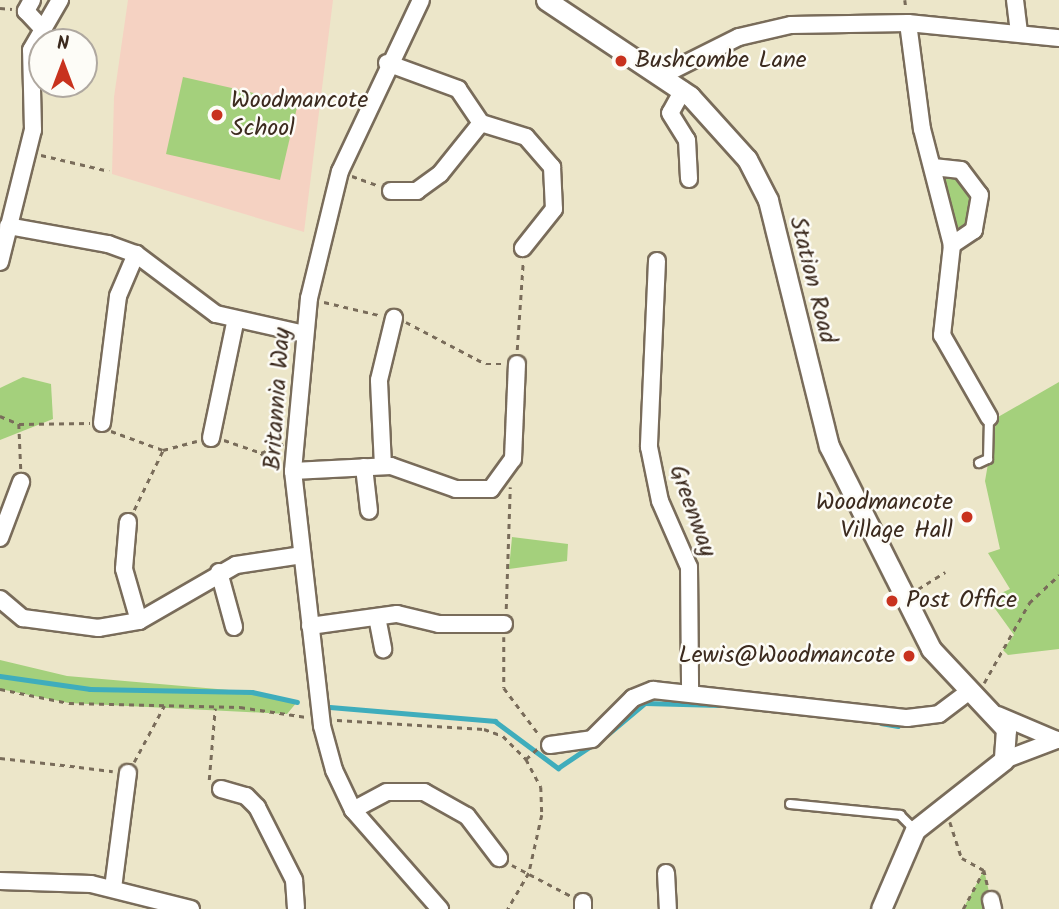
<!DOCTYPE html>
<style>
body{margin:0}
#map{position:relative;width:1059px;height:909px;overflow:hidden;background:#ece6c9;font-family:Kalam,sans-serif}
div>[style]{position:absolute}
.built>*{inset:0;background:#f5d2c2}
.green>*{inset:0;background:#a4d07c}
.stream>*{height:4.5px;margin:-2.25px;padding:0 2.25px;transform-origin:2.25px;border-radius:2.25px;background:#3fadbc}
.path>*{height:2.5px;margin-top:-1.25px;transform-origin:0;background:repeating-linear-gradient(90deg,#796c5a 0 5px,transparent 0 10px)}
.roads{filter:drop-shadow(2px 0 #796c5a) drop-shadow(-2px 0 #796c5a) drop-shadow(0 2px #796c5a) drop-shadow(0 -2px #796c5a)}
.service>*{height:8px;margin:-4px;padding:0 4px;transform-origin:4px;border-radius:4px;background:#fff}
.minor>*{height:16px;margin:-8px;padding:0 8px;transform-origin:8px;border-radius:8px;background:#fff}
.tertiary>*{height:19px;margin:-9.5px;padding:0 9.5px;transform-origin:9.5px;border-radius:9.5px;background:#fff}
.dots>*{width:19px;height:19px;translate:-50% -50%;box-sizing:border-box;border:4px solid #fdfcf7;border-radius:50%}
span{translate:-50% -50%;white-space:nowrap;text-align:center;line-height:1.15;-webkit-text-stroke:5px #fdfcf7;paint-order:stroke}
.poi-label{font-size:24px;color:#3b2a1e}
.left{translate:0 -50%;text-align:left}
.right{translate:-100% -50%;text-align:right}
.street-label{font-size:24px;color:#3b2a1e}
.north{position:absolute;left:28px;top:28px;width:70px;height:70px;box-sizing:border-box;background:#fdfcf7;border:2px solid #afa8a0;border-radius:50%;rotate:0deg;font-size:19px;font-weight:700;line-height:28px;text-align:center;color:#3b2a1e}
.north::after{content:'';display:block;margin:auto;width:24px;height:32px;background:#c8321e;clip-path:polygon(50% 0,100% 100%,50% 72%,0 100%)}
</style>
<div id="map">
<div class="built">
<div style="clip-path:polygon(128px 0,333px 0,304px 232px,112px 174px,114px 97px)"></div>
</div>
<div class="green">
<div style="clip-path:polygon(183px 77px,298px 103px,280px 180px,166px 154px)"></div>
<div style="clip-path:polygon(954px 174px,974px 193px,969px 226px,963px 229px,954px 226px,941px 177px)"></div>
<div style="clip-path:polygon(23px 377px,51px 384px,53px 419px,0 440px,0 388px)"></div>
<div style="clip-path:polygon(1059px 382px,1059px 649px,1008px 655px,1003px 650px,1014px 635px,988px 599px,1010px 589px,988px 553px,1000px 549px,985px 481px,993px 435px,998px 417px)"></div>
<div style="clip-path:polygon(512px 537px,568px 544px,567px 561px,509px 569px)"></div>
<div style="clip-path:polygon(0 660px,67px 676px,252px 692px,297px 702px,287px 714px,69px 703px,0 689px)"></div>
<div style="clip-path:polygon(984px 870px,993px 909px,963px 909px)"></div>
</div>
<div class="stream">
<div style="left:0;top:676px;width:91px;rotate:8.2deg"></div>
<div style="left:90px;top:689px;width:162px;rotate:1.1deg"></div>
<div style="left:252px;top:692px;width:46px;rotate:12.5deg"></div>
<div style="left:330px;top:707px;width:166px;rotate:4.8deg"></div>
<div style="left:495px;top:721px;width:79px;rotate:36.7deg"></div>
<div style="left:558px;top:768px;width:40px;rotate:-34deg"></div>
<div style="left:881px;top:723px;width:17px;rotate:10deg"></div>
<div style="left:607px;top:735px;width:50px;rotate:-40.1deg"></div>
<div style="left:645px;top:703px;width:75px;rotate:1.5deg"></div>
</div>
<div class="path">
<div style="left:905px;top:0;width:8px;rotate:83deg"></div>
<div style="left:0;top:8px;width:12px;rotate:5deg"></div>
<div style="left:41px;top:155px;width:70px;rotate:13.2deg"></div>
<div style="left:352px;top:176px;width:29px;rotate:20deg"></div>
<div style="left:324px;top:302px;width:57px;rotate:13.3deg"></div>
<div style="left:406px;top:322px;width:90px;rotate:27.7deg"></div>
<div style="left:486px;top:364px;width:17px"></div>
<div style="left:517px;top:350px;width:88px;rotate:-86.1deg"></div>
<div style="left:0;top:416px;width:21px;rotate:23deg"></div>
<div style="left:19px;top:424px;width:71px;rotate:-0.8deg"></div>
<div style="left:19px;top:424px;width:45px;rotate:87.5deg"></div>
<div style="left:111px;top:431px;width:55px;rotate:20.1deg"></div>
<div style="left:163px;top:450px;width:35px;rotate:-15deg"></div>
<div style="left:224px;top:440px;width:39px;rotate:19deg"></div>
<div style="left:261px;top:453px;width:24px;rotate:-22deg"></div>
<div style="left:261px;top:453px;width:25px;rotate:43deg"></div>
<div style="left:134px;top:510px;width:67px;rotate:-64.2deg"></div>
<div style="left:918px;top:589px;width:32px;rotate:-32deg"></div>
<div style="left:506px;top:609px;width:122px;rotate:-88.1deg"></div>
<div style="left:504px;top:637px;width:51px;rotate:90deg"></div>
<div style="left:504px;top:688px;width:60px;rotate:53.1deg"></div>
<div style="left:984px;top:683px;width:92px;rotate:-60.6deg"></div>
<div style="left:1029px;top:603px;width:41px;rotate:-43deg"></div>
<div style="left:0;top:689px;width:70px;rotate:11.5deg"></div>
<div style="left:69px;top:703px;width:171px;rotate:1.3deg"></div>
<div style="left:240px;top:707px;width:67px;rotate:8.6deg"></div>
<div style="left:337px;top:720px;width:147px;rotate:3.5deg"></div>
<div style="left:484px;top:729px;width:20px;rotate:20deg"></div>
<div style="left:503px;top:736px;width:33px;rotate:45deg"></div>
<div style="left:526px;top:759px;width:32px;rotate:62deg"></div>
<div style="left:541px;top:787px;width:28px;rotate:88deg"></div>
<div style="left:542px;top:815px;width:59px;rotate:102.6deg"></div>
<div style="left:529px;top:873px;width:42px;rotate:120.3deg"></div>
<div style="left:0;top:758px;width:81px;rotate:6.4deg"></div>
<div style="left:526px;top:759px;width:15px;rotate:-42deg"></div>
<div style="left:134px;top:762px;width:64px;rotate:-61.8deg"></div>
<div style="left:79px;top:767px;width:34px;rotate:7deg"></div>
<div style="left:209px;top:780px;width:72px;rotate:-85.2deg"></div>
<div style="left:950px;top:822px;width:38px;rotate:72deg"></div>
<div style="left:962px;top:858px;width:25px;rotate:29deg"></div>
<div style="left:984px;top:870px;width:17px;rotate:77deg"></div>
<div style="left:512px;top:865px;width:67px;rotate:27.7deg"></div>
<div style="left:963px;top:909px;width:42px;rotate:-61.6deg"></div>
</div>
<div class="roads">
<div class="service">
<div style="left:979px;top:463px;width:10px;rotate:-24deg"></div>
<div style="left:988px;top:459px;width:42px;rotate:-88.6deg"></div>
<div style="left:790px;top:804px;width:111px;rotate:5.7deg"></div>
<div style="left:900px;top:815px;width:21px;rotate:45deg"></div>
</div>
<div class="minor">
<div style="left:32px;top:0;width:13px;rotate:119deg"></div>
<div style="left:26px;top:11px;width:22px;rotate:47deg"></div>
<div style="left:421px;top:0;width:189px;rotate:115.3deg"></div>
<div style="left:340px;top:171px;width:131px;rotate:103.7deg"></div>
<div style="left:309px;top:298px;width:174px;rotate:95.3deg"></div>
<div style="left:293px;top:471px;width:257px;rotate:83.5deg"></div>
<div style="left:322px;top:726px;width:46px;rotate:74.7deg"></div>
<div style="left:334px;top:770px;width:44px;rotate:64.6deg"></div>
<div style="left:353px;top:810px;width:132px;rotate:48.7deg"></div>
<div style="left:1015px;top:0;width:32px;rotate:83deg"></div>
<div style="left:908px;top:23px;width:107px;rotate:82.5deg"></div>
<div style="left:922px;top:129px;width:120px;rotate:75.5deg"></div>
<div style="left:952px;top:245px;width:91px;rotate:96.3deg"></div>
<div style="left:942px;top:335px;width:95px;rotate:60.2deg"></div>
<div style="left:387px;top:63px;width:76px;rotate:20.1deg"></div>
<div style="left:458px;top:89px;width:41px;rotate:55.9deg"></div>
<div style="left:481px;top:123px;width:65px;rotate:128.8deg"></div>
<div style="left:440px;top:174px;width:29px;rotate:144deg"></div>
<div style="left:417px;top:191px;width:26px;rotate:180deg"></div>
<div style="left:663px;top:75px;width:85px;rotate:-26.6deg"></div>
<div style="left:739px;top:37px;width:53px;rotate:-13deg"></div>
<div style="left:791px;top:25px;width:117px;rotate:-1deg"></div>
<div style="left:908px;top:23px;width:152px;rotate:5.7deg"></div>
<div style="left:683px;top:90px;width:26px;rotate:119deg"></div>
<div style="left:670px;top:113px;width:32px;rotate:58deg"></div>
<div style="left:687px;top:140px;width:39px;rotate:87deg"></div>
<div style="left:481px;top:123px;width:47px;rotate:17.3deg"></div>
<div style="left:526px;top:137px;width:40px;rotate:49deg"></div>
<div style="left:552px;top:167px;width:42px;rotate:87.3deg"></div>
<div style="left:554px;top:209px;width:50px;rotate:128.5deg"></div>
<div style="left:933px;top:167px;width:28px;rotate:6deg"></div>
<div style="left:961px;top:170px;width:31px;rotate:53deg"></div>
<div style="left:980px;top:195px;width:36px;rotate:100deg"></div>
<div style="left:974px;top:230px;width:27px;rotate:146deg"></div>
<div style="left:8px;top:226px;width:102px;rotate:10.2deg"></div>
<div style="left:108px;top:244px;width:30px;rotate:20deg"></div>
<div style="left:136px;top:254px;width:100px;rotate:36.9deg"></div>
<div style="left:216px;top:314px;width:91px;rotate:12.7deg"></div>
<div style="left:657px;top:261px;width:186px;rotate:92.5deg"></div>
<div style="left:649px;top:447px;width:55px;rotate:78.5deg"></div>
<div style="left:660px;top:501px;width:72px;rotate:66.3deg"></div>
<div style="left:689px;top:567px;width:125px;rotate:89.5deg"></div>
<div style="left:0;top:262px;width:136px;rotate:-76deg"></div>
<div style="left:33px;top:130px;width:80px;rotate:-91.4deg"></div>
<div style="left:31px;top:50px;width:58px;rotate:-59.9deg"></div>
<div style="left:102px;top:423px;width:128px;rotate:-82.8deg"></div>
<div style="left:118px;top:296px;width:46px;rotate:-66.8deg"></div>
<div style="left:211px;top:438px;width:117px;rotate:-78.2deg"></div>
<div style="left:383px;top:466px;width:86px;rotate:-92.7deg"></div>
<div style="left:379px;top:380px;width:64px;rotate:-76.4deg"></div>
<div style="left:364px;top:467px;width:44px;rotate:83.5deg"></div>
<div style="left:293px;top:471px;width:98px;rotate:-2.9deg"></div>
<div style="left:391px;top:466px;width:69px;rotate:19.5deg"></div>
<div style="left:456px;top:489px;width:35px"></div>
<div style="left:491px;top:489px;width:37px;rotate:-54deg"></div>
<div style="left:513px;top:459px;width:95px;rotate:-87.6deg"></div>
<div style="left:128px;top:522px;width:47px;rotate:94.9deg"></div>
<div style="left:124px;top:569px;width:54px;rotate:73.9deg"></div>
<div style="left:0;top:538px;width:60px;rotate:-69.4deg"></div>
<div style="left:219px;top:572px;width:57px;rotate:74.7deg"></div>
<div style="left:0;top:599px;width:30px;rotate:40deg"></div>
<div style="left:23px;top:618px;width:76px;rotate:7.6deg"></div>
<div style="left:98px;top:628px;width:42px;rotate:-9.7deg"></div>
<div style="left:139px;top:621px;width:112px;rotate:-30deg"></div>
<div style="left:236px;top:565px;width:67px;rotate:-8.6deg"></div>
<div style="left:377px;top:617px;width:33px;rotate:79deg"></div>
<div style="left:310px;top:626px;width:88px;rotate:-7.9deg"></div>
<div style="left:397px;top:614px;width:43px;rotate:13.4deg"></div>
<div style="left:439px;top:624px;width:65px"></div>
<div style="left:998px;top:715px;width:64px;rotate:23deg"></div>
<div style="left:550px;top:745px;width:42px;rotate:-8.1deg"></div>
<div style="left:592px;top:739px;width:58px;rotate:-45deg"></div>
<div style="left:633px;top:698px;width:22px;rotate:-22deg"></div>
<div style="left:653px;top:690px;width:256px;rotate:6.3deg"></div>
<div style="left:907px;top:718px;width:32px;rotate:-7deg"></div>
<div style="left:939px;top:714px;width:38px;rotate:-37deg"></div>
<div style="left:1004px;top:760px;width:57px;rotate:-20.7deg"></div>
<div style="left:221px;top:789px;width:26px;rotate:16deg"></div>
<div style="left:246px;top:796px;width:16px;rotate:45deg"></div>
<div style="left:257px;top:807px;width:82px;rotate:63.1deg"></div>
<div style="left:294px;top:880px;width:28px;rotate:86deg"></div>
<div style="left:353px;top:810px;width:38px;rotate:-28deg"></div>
<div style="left:387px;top:792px;width:37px"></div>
<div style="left:424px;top:792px;width:49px;rotate:29.2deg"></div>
<div style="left:467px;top:816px;width:53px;rotate:52.7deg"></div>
<div style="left:666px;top:873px;width:36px;rotate:87deg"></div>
<div style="left:0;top:881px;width:91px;rotate:1.9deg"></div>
<div style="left:91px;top:884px;width:103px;rotate:14deg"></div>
<div style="left:113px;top:888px;width:116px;rotate:-82.6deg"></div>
<div style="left:991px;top:900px;width:9px;rotate:77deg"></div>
<div style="left:583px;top:909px;width:7px;rotate:-90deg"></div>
</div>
<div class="tertiary">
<div style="left:546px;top:0;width:173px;rotate:33.7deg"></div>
<div style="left:690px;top:96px;width:85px;rotate:47.9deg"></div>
<div style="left:747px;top:159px;width:46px;rotate:62.9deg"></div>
<div style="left:768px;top:200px;width:253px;rotate:76.1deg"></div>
<div style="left:829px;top:446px;width:227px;rotate:63.3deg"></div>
<div style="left:931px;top:649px;width:110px;rotate:46.8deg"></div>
<div style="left:1006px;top:729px;width:31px;rotate:94deg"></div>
<div style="left:1004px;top:760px;width:113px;rotate:141.8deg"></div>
<div style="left:915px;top:830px;width:86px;rotate:113.3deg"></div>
</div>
</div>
<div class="dots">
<div style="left:621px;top:61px;background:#c8321e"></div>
<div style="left:217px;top:115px;background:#c8321e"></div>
<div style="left:967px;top:517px;background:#c8321e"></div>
<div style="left:892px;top:601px;background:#c8321e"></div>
<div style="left:909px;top:656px;background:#c8321e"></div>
</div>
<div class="poi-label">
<span class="left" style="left:635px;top:61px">Bushcombe Lane</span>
<span class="left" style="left:231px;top:115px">Woodmancote<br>School</span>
<span class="right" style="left:953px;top:517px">Woodmancote<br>Village Hall</span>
<span class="left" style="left:906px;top:601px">Post Office</span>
<span class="right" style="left:895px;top:656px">Lewis@Woodmancote</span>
</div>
<div class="street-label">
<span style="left:812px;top:280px;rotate:76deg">Station Road</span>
<span style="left:278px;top:399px;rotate:-86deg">Britannia Way</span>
<span style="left:692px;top:511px;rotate:70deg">Greenway</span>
</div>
<div class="north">N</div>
</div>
